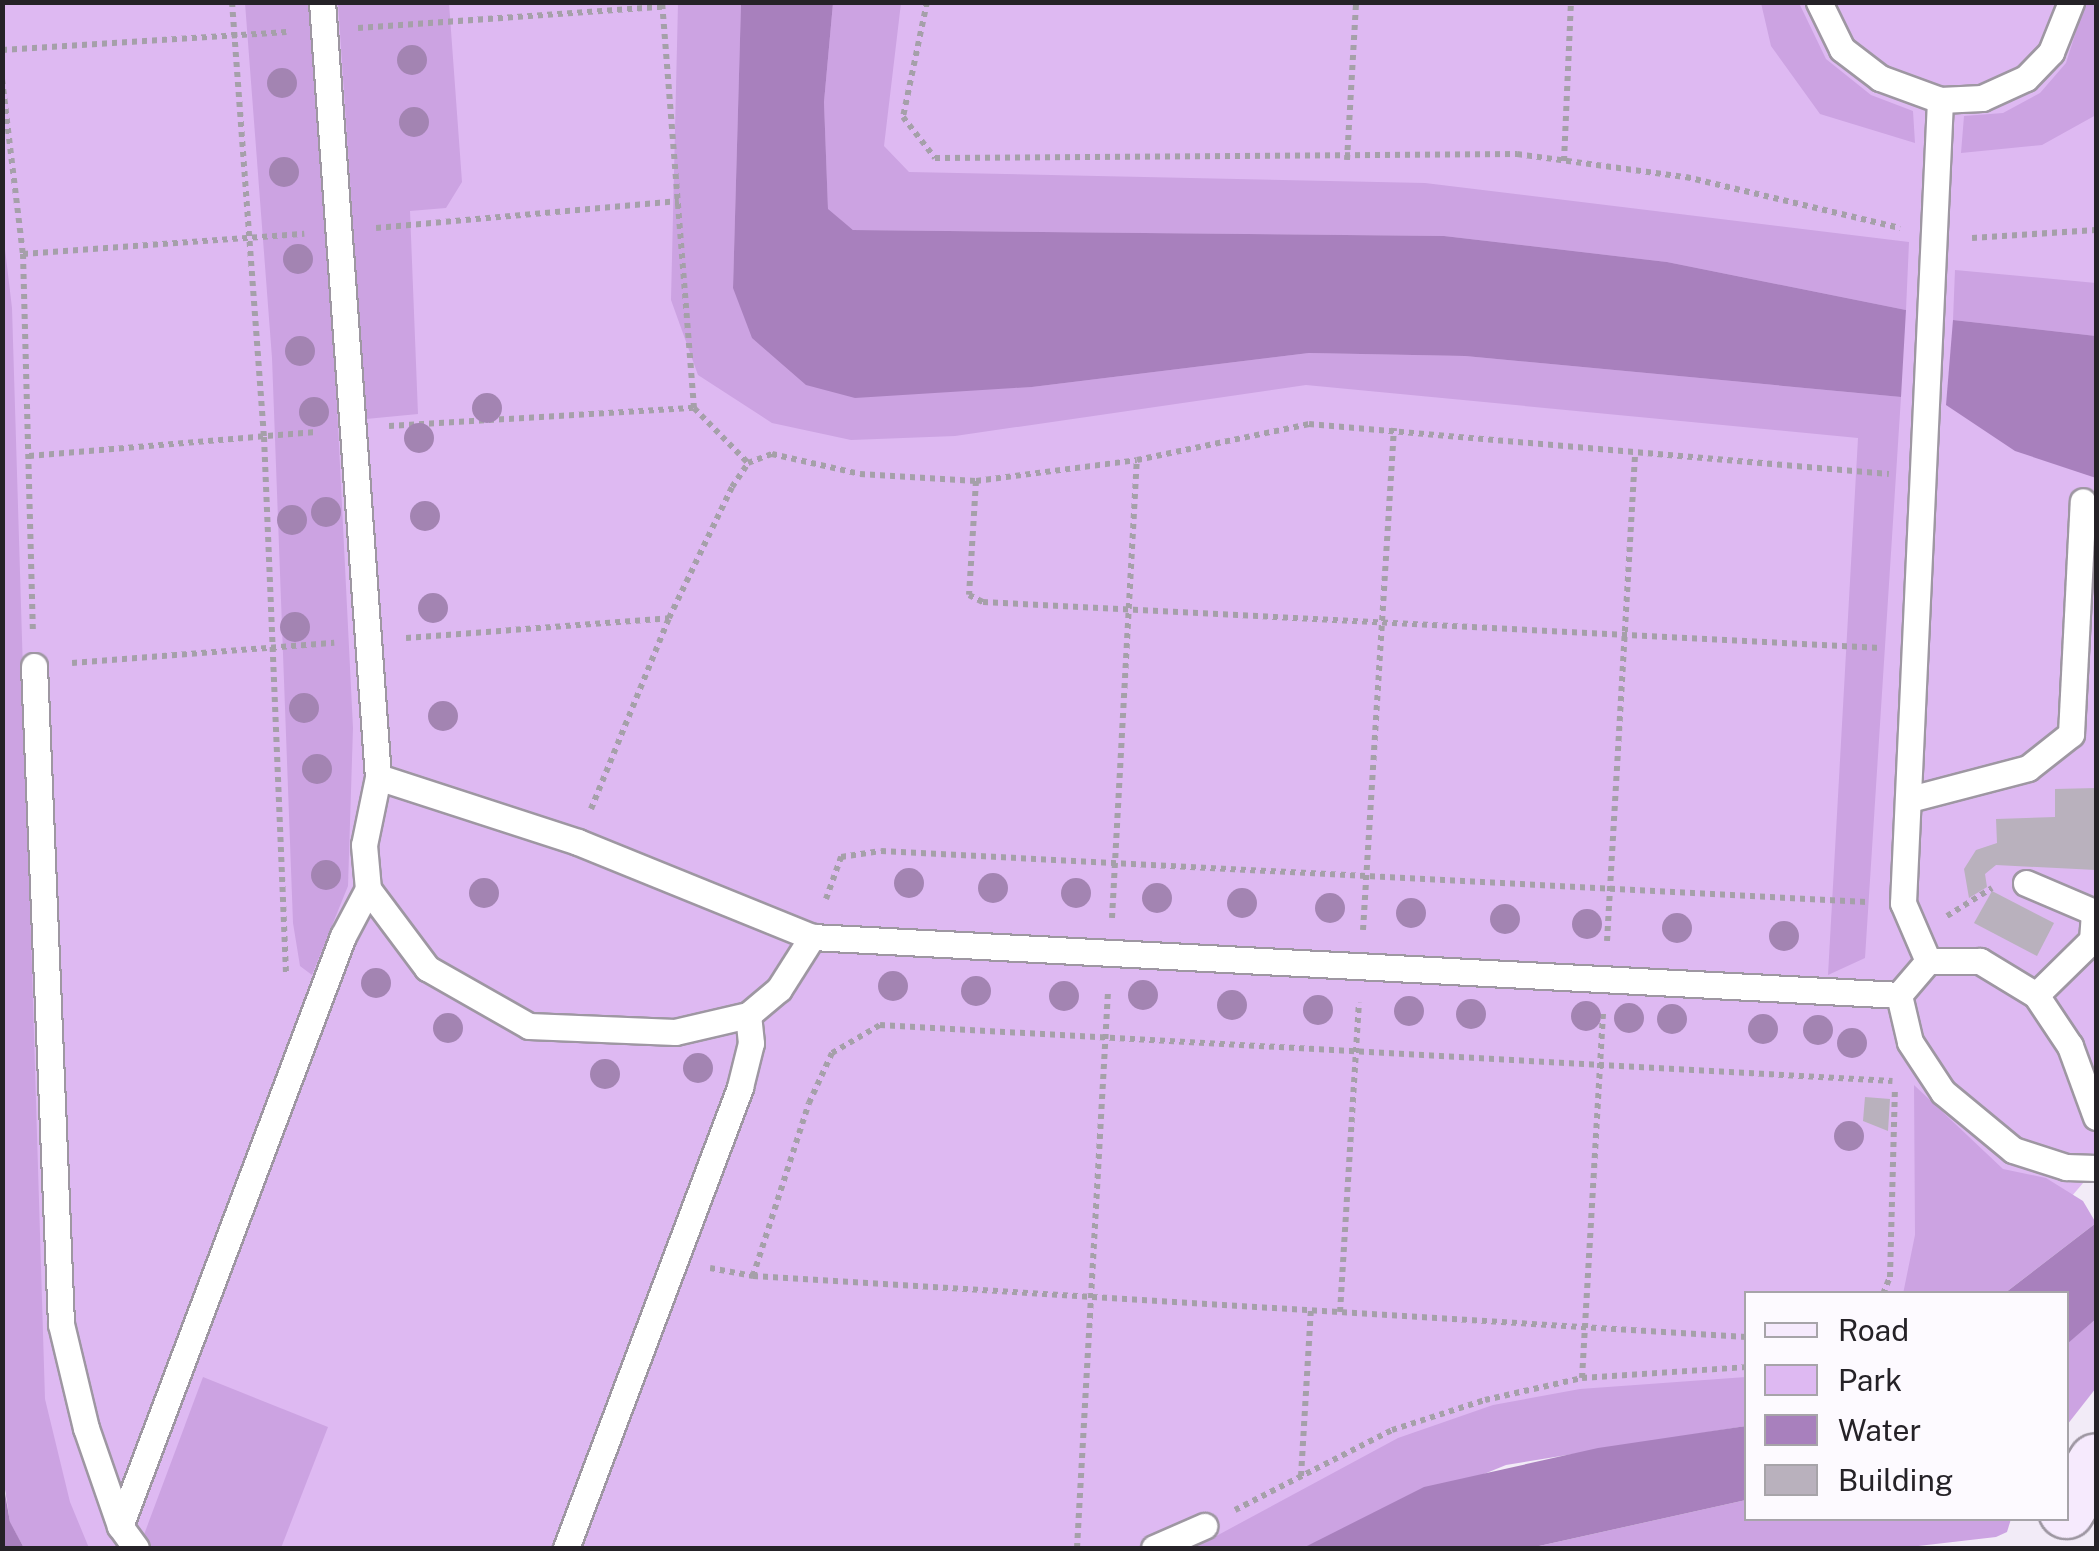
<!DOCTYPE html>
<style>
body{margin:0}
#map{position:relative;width:2099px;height:1551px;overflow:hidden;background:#f2ebf7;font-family:"Public Sans",sans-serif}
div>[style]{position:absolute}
.green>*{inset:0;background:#deb9f2}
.forest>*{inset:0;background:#cca3e2}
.water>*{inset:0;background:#a880bd}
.building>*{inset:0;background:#b9b1bd}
.path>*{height:6px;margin-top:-3px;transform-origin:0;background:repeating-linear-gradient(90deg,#a5a0a9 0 5px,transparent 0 10px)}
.roads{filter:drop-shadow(2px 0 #9e97a2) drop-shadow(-2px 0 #9e97a2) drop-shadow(0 2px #9e97a2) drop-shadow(0 -2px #9e97a2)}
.lane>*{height:25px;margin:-12.5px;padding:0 12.5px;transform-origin:12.5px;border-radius:12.5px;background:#fff}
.secondary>*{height:55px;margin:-27.5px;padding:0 27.5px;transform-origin:27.5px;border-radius:27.5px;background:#f6eafd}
.trees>*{width:30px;height:30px;margin:-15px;border-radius:50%;background:#a384b2}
span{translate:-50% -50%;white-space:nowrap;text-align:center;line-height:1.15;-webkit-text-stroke:9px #fdfaff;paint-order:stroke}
.frame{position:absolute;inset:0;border:5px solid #252227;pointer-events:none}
.legend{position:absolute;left:1744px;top:1291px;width:325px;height:230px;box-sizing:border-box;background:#fdfaff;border:2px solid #a7a4a9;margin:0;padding:12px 18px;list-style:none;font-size:30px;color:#252227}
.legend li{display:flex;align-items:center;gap:20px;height:50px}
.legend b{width:50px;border:2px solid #a7a4a9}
</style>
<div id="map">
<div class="green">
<div style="clip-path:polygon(2px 3px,2096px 3px,2096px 1168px,2040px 1233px,1975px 1293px,1746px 1294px,1746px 1400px,1591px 1420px,1257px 1548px,61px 1548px,55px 1537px,2px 906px)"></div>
</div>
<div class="forest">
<div style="clip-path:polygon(245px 3px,310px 3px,329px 243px,353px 728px,348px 886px,312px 975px,300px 966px,293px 923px,272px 358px)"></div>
<div style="clip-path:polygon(338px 3px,449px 3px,462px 182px,446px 208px,410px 211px,418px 414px,366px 419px)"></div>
<div style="clip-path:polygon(678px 3px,741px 3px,733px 288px,963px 389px,1032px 387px,1309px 353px,1465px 356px,1901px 397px,1865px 958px,1828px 975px,1858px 438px,1306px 385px,955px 436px,851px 440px,772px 423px,698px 375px,671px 300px)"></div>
<div style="clip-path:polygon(833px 3px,901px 3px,884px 146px,909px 172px,1425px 183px,1909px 242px,1906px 310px,1667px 262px,1444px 236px,853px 230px,828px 210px,824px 102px)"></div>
<div style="clip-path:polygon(1761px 3px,1799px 3px,1826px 59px,1871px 95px,1913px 111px,1915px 143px,1820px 114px,1771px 46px)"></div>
<div style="clip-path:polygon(2085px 3px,2096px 3px,2096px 115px,2042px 145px,1961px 153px,1964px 116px,2003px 113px,2040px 93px,2066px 63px)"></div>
<div style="clip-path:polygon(2px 224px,12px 308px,45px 1399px,70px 1502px,89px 1548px,24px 1548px,10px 1523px,3px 1476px)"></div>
<div style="clip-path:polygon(1955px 270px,2096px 283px,2096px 336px,1953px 320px)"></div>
<div style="clip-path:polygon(1914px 1085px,2003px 1169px,2046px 1178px,2083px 1201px,2096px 1223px,2005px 1293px,1903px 1294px,1915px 1235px)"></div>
<div style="clip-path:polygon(2096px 1319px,2096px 1388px,2067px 1425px,2066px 1344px)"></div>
<div style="clip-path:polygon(203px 1377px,328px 1427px,281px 1548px,139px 1548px)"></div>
<div style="clip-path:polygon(1746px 1377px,1746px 1426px,1506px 1465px,1303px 1548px,1194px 1548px,1398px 1438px,1493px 1405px,1580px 1389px)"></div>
<div style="clip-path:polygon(1746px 1500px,1746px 1518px,2011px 1519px,2007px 1532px,1996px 1537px,1901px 1548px,1530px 1548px)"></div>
</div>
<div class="water">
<div style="clip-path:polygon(741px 3px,833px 3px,824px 102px,828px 209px,853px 230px,1444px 236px,1667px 262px,1906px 310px,1901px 397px,1465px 356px,1309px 353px,1032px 387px,855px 398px,806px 385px,752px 338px,733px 288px)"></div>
<div style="clip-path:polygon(1953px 320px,2096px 336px,2096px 478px,2015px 451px,1946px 405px)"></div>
<div style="clip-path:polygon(2096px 1223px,2096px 1319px,2067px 1344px,2066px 1294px,2005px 1293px)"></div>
<div style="clip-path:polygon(1746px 1426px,1746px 1500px,1530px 1548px,1303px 1548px,1424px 1487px,1598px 1448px)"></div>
<div style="clip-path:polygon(2px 1476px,10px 1522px,24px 1548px,3px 1548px)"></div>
</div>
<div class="building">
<div style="clip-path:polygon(2096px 788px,2096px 870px,1996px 865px,1985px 874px,1987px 887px,1969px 898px,1964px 869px,1976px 850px,1997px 843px,1996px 819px,2055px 817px,2055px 789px)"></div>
<div style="clip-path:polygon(1992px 891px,2054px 923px,2037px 956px,1974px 923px)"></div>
<div style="clip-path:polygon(1865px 1097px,1890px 1099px,1888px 1131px,1863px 1121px)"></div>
</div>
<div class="path">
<div style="left:232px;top:2px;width:436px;rotate:85.8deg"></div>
<div style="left:264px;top:437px;width:537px;rotate:87.65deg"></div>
<div style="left:927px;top:2px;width:117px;rotate:101.8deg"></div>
<div style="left:903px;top:117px;width:52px;rotate:52deg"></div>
<div style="left:935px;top:158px;width:582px;rotate:-0.39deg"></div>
<div style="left:1517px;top:154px;width:171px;rotate:7.8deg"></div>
<div style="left:1686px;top:177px;width:220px;rotate:13.4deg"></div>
<div style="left:358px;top:28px;width:305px;rotate:-4deg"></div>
<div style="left:2px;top:50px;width:285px;rotate:-3.6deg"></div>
<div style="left:2px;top:79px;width:176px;rotate:83.2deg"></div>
<div style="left:23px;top:254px;width:377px;rotate:88.5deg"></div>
<div style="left:1347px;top:160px;width:158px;rotate:-86.7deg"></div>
<div style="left:1564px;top:161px;width:159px;rotate:-87.5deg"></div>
<div style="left:376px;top:228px;width:304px;rotate:-5.1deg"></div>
<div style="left:1972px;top:238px;width:124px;rotate:-3.7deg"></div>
<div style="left:23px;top:254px;width:282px;rotate:-4.1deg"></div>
<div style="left:694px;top:408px;width:77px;rotate:45.5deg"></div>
<div style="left:389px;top:426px;width:306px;rotate:-3.4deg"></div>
<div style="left:694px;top:408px;width:407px;rotate:-94.5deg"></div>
<div style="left:29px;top:456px;width:288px;rotate:-4.8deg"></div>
<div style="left:976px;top:481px;width:114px;rotate:93.5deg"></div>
<div style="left:969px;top:595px;width:16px;rotate:27deg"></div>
<div style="left:983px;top:602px;width:899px;rotate:2.93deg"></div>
<div style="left:406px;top:638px;width:264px;rotate:-4.3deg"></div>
<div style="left:72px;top:663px;width:263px;rotate:-4.4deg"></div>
<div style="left:591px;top:809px;width:206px;rotate:-67.8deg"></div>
<div style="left:669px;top:618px;width:145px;rotate:-64.3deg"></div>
<div style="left:732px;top:487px;width:29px;rotate:-56deg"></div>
<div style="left:748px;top:463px;width:26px;rotate:-21deg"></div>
<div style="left:772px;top:454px;width:90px;rotate:12.8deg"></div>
<div style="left:860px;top:474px;width:116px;rotate:3.5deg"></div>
<div style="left:976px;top:481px;width:162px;rotate:-7.4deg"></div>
<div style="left:1137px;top:460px;width:176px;rotate:-11.8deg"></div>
<div style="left:1309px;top:424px;width:582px;rotate:4.93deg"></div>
<div style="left:826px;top:899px;width:45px;rotate:-70.3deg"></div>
<div style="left:841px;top:857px;width:40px;rotate:-8.5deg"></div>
<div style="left:881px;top:851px;width:987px;rotate:2.96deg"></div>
<div style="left:1947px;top:916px;width:53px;rotate:-31.9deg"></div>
<div style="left:1112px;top:918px;width:459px;rotate:-86.9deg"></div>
<div style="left:1363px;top:930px;width:503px;rotate:-86.47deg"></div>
<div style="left:1607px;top:941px;width:489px;rotate:-86.7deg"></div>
<div style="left:710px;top:1268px;width:44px;rotate:10.5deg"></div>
<div style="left:753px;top:1276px;width:995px;rotate:3.52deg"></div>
<div style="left:753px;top:1276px;width:182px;rotate:-72.1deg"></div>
<div style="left:809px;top:1103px;width:55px;rotate:-65.3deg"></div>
<div style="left:832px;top:1053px;width:56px;rotate:-30.3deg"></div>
<div style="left:880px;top:1025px;width:1014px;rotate:3.17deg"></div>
<div style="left:1883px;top:1294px;width:18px;rotate:-68deg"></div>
<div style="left:1890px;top:1277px;width:186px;rotate:-88.5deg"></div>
<div style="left:1340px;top:1312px;width:310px;rotate:-86.5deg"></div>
<div style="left:1582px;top:1378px;width:365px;rotate:-86.7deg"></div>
<div style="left:1301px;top:1476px;width:166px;rotate:-86.6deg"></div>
<div style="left:1235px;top:1510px;width:176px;rotate:-27deg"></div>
<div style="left:1392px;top:1430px;width:98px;rotate:-17.9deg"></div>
<div style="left:1485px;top:1400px;width:99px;rotate:-12.8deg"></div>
<div style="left:1582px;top:1378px;width:164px;rotate:-3.8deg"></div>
<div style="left:1077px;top:1548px;width:558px;rotate:-86.81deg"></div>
</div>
<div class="roads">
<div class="lane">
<div style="left:322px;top:2px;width:777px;rotate:85.87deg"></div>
<div style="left:378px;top:777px;width:210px;rotate:18deg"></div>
<div style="left:578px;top:842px;width:253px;rotate:22.1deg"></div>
<div style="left:812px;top:937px;width:1089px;rotate:3.05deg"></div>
<div style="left:1819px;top:2px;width:52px;rotate:63.9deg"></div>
<div style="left:1842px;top:49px;width:48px;rotate:37.3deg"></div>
<div style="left:1880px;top:78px;width:64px;rotate:20.1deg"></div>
<div style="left:1940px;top:100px;width:42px;rotate:-2.7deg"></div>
<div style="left:1982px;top:98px;width:48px;rotate:-24.4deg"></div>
<div style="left:2026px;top:78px;width:36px;rotate:-46deg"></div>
<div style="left:2051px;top:52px;width:54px;rotate:-68.2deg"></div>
<div style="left:34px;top:666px;width:659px;rotate:87.65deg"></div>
<div style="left:61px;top:1324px;width:107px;rotate:76.5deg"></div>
<div style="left:86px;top:1428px;width:104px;rotate:70.9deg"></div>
<div style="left:120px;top:1526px;width:27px;rotate:54deg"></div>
<div style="left:378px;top:777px;width:69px;rotate:101.6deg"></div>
<div style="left:364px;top:845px;width:44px;rotate:84.8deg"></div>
<div style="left:368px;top:889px;width:99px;rotate:53.2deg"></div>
<div style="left:427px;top:968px;width:117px;rotate:29.6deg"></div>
<div style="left:529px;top:1026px;width:146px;rotate:2.4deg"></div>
<div style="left:675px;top:1032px;width:75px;rotate:-13.1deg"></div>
<div style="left:748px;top:1015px;width:40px;rotate:-40deg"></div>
<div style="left:779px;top:989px;width:62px;rotate:-57.6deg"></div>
<div style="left:1910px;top:799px;width:122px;rotate:-14.7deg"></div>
<div style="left:2028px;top:768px;width:55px;rotate:-38.3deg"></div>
<div style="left:2071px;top:734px;width:233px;rotate:-87.1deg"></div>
<div style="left:2026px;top:883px;width:74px;rotate:23.1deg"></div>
<div style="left:2094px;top:912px;width:28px;rotate:94deg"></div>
<div style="left:2092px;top:940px;width:78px;rotate:135.5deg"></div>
<div style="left:1928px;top:961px;width:63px;rotate:-113.3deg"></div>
<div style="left:1903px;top:903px;width:804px;rotate:-87.36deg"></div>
<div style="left:2096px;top:1117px;width:76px;rotate:-110.1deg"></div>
<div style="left:2070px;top:1046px;width:61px;rotate:-123.7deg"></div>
<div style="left:2036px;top:995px;width:66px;rotate:-148.7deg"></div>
<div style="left:1980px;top:961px;width:52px;rotate:180deg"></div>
<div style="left:1928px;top:961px;width:45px;rotate:130.5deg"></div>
<div style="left:1899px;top:995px;width:48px;rotate:76.8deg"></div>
<div style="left:1910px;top:1042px;width:60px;rotate:56.6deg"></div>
<div style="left:1943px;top:1092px;width:91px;rotate:39.6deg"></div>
<div style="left:2013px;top:1150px;width:56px;rotate:17.8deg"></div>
<div style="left:2066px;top:1167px;width:30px;rotate:2deg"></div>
<div style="left:120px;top:1526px;width:631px;rotate:-69.3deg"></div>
<div style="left:343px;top:936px;width:53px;rotate:-62deg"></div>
<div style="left:566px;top:1548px;width:493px;rotate:-69.3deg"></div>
<div style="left:740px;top:1087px;width:45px;rotate:-76deg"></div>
<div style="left:751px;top:1043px;width:28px;rotate:-96deg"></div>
<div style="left:1154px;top:1548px;width:55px;rotate:-23.7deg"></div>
</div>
<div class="secondary">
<div style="left:2066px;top:1510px;width:57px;rotate:-58.5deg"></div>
</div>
</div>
<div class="trees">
<div style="left:412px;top:60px"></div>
<div style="left:282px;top:83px"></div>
<div style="left:414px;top:122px"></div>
<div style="left:284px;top:172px"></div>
<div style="left:298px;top:259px"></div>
<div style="left:300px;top:351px"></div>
<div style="left:487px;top:408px"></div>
<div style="left:314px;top:412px"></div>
<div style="left:419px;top:438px"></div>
<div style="left:326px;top:512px"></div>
<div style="left:425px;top:516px"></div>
<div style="left:292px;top:520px"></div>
<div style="left:433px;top:608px"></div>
<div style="left:295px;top:627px"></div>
<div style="left:304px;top:708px"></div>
<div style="left:443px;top:716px"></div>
<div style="left:317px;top:769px"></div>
<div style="left:326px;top:875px"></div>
<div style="left:909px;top:883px"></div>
<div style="left:993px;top:888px"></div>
<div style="left:484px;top:893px"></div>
<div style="left:1076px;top:893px"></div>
<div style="left:1157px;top:898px"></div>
<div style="left:1242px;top:903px"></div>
<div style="left:1330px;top:908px"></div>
<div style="left:1411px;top:913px"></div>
<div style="left:1505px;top:919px"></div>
<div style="left:1587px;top:924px"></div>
<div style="left:1677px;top:928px"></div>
<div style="left:1784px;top:936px"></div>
<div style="left:376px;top:983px"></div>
<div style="left:893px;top:986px"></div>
<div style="left:976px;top:991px"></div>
<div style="left:1143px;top:995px"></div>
<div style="left:1064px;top:996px"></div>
<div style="left:1232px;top:1005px"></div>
<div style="left:1318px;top:1010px"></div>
<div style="left:1409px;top:1011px"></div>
<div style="left:1471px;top:1014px"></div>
<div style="left:1586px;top:1016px"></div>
<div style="left:1629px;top:1018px"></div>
<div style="left:1672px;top:1019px"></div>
<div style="left:448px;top:1028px"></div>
<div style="left:1763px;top:1029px"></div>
<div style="left:1818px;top:1030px"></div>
<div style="left:1852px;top:1043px"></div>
<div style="left:698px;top:1068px"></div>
<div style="left:605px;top:1074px"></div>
<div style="left:1849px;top:1136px"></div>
</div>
<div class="frame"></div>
<ul class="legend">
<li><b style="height:12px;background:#f6eafd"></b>Road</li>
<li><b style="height:28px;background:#deb9f2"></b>Park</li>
<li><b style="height:28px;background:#a880bd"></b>Water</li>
<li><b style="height:28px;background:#b9b1bd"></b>Building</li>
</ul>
</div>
